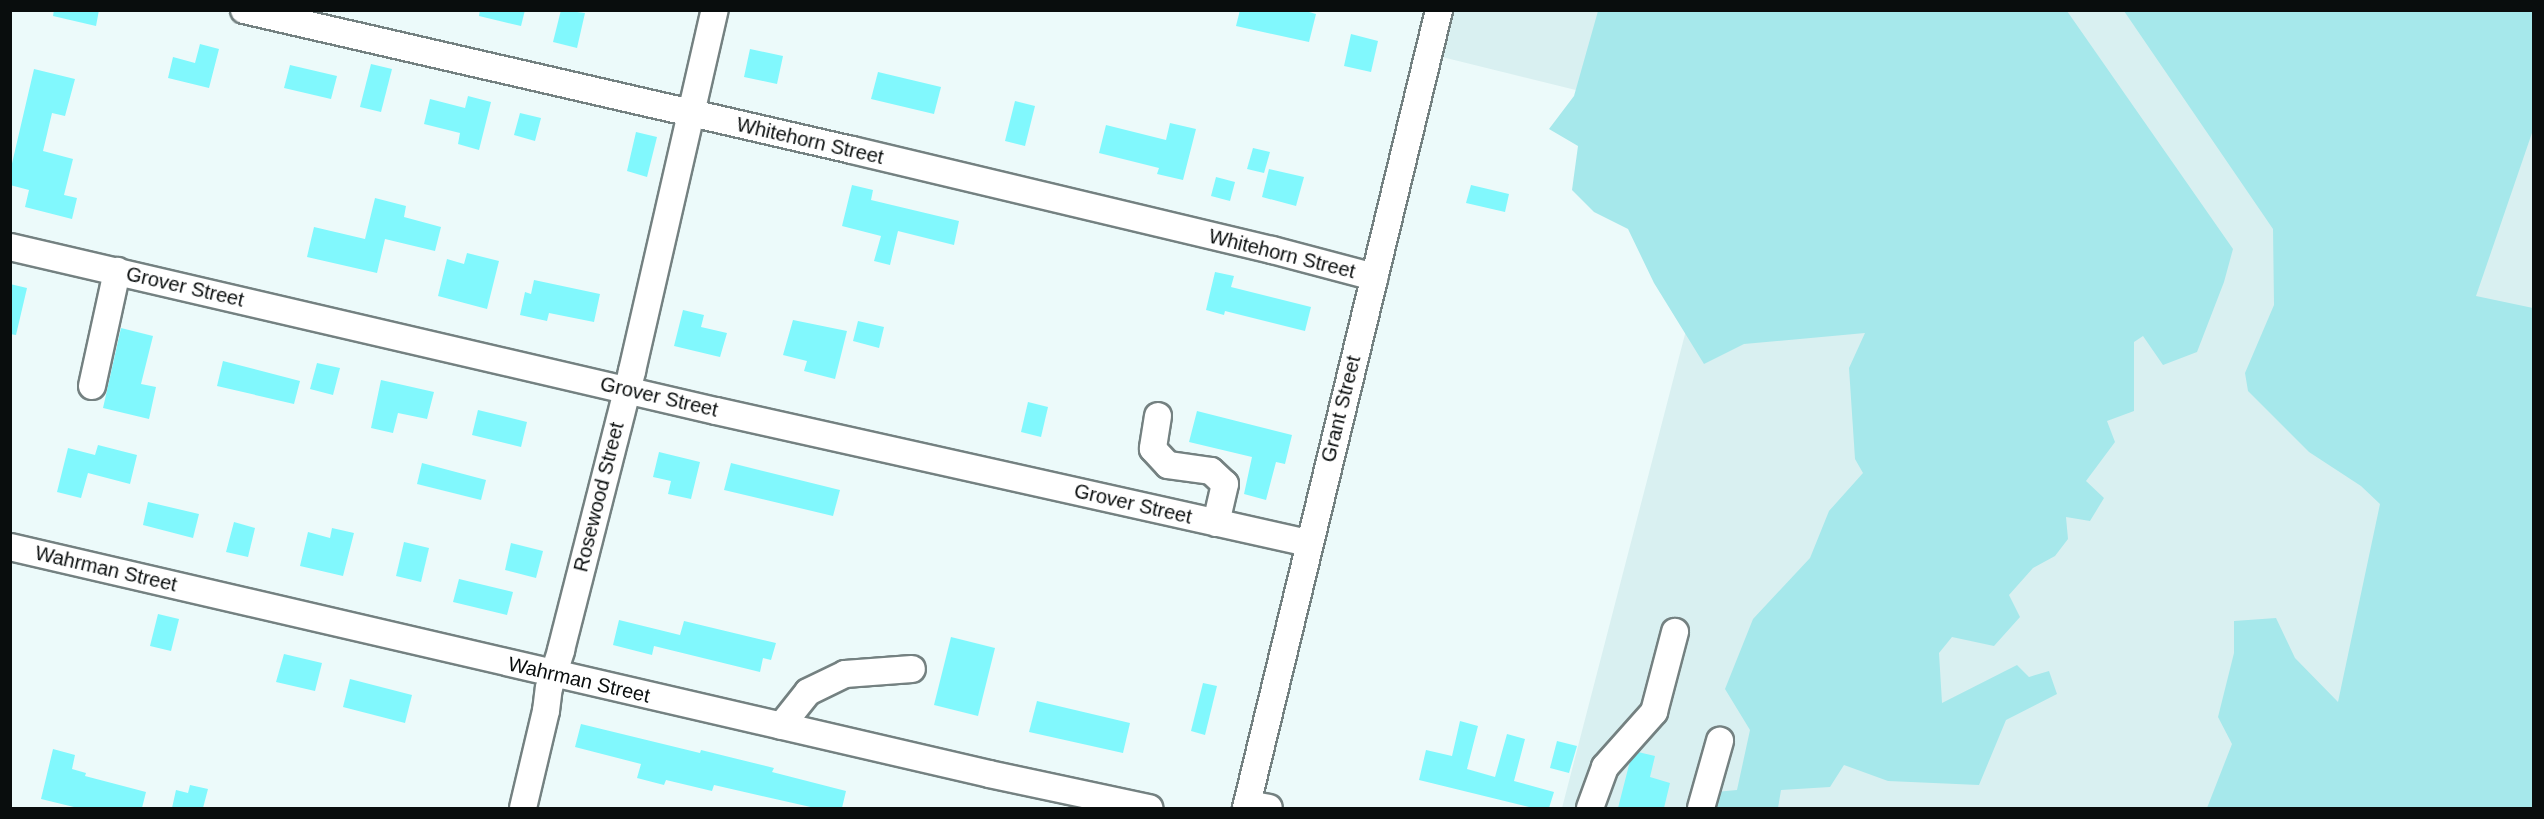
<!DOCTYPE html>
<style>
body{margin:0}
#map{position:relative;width:2544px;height:819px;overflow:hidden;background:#ecfafa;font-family:Arial,sans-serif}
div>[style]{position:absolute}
.built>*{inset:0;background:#d9f0f1}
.green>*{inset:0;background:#a6e8eb}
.building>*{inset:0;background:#81f8fd}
.roads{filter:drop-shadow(2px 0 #748181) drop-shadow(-2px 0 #748181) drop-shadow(0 2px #748181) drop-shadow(0 -2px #748181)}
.minor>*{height:26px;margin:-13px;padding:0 13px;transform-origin:13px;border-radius:13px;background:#fff}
span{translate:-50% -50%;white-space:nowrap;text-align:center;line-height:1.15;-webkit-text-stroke:4.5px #fff;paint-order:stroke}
.street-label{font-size:20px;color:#090d0d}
.frame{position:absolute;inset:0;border:12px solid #090d0d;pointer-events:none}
</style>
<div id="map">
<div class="built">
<div style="clip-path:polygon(1445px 10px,2533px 11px,2533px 808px,1562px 808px,1738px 130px,1434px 55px)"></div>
</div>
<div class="green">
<div style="clip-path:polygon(1598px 11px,2067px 11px,2233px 249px,2224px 282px,2197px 352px,2163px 365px,2143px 336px,2134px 342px,2134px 411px,2107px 421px,2115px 442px,2086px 481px,2104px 498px,2090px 521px,2066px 517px,2068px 539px,2055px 556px,2033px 568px,2009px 595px,2020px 617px,1994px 646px,1952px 637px,1939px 653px,1942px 703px,2017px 665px,2029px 677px,2049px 671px,2057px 694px,2006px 720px,1979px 785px,1888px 781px,1844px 765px,1830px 787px,1781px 790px,1778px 808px,1688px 808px,1694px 794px,1737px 790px,1750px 730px,1725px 689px,1753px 619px,1810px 558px,1829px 511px,1863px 473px,1855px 459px,1849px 368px,1865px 333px,1744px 344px,1704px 364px,1654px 283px,1628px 229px,1594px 212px,1572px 190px,1578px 146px,1549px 129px,1574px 96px)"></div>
<div style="clip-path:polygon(2124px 11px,2533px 11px,2533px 130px,2476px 296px,2533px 308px,2533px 808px,2207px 808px,2232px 744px,2218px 717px,2234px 653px,2234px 621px,2276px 618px,2295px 658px,2338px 702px,2380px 504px,2361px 486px,2309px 452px,2248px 391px,2245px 373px,2274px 305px,2273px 229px)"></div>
</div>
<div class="building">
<div style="clip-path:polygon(54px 10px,99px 10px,96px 26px,53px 16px)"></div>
<div style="clip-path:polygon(480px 10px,525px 10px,521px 26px,479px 16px)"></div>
<div style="clip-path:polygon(561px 10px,585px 13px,577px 48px,553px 42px)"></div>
<div style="clip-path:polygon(1240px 10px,1302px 10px,1316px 14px,1309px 42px,1236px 26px)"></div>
<div style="clip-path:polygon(1351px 34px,1378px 41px,1371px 72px,1344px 66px)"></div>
<div style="clip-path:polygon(200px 44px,219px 49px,209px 88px,168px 78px,173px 57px,195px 63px)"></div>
<div style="clip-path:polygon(750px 49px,783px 56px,777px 84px,744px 77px)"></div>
<div style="clip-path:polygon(371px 64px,392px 69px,381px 112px,360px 107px)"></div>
<div style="clip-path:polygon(290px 65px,337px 76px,331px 99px,284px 88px)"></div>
<div style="clip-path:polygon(34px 69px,75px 79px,65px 116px,52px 113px,43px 151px,73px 159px,64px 195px,77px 198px,72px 219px,25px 207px,29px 190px,10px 185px,10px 172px)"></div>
<div style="clip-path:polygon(878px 72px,941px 87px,934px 114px,871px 99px)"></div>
<div style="clip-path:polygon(468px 96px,491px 102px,479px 150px,458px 144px,460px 133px,424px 124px,430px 99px,465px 108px)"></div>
<div style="clip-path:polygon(1015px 101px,1035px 106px,1025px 146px,1005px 141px)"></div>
<div style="clip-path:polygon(520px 113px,541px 118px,535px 141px,514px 135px)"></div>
<div style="clip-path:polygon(1170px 123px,1196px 129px,1183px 180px,1157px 174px,1159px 168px,1099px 153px,1106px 125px,1166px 140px)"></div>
<div style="clip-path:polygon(636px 132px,657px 137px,647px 177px,627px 171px)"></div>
<div style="clip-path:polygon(1253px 148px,1270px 152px,1264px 173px,1247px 169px)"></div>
<div style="clip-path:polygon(1269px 169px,1304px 177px,1296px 206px,1262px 197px)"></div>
<div style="clip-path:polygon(1216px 177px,1235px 182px,1230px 201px,1211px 196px)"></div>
<div style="clip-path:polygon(852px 185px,873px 190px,871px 200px,959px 221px,954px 245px,898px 231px,890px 265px,874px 261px,881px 236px,842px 226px)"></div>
<div style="clip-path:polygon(1471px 185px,1509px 194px,1505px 212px,1466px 203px)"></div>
<div style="clip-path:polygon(375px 198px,406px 206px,404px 217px,441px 227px,435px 251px,385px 239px,377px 273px,307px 257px,314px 227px,365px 239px)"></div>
<div style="clip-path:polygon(467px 253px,499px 261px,487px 309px,438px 296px,447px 259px,464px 264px)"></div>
<div style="clip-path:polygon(1215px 272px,1234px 276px,1231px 287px,1311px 307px,1305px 331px,1225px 311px,1224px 315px,1206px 310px)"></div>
<div style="clip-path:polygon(534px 280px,600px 294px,594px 322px,549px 313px,547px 321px,520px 315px,525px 292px,531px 294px)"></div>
<div style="clip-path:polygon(10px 284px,27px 288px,16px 335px,10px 334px)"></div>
<div style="clip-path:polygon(683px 310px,704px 315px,701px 327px,727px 333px,720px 357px,674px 346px)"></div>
<div style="clip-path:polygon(793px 320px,847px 331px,835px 379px,804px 371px,807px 361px,783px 355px)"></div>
<div style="clip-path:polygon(858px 321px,884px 327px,879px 348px,853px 341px)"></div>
<div style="clip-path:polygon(121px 328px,153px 336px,141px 384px,156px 387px,149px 419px,103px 408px)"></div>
<div style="clip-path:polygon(223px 361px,300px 381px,294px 404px,217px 386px)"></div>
<div style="clip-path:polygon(317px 363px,340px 368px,333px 395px,310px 389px)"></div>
<div style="clip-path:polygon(381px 380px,434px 392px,427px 419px,398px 413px,393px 433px,371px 428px)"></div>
<div style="clip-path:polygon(1028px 402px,1048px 407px,1041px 437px,1021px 432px)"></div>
<div style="clip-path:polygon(478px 410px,527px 422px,521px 447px,472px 435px)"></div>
<div style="clip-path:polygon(1197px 411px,1292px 435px,1285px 464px,1276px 462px,1266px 500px,1244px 494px,1252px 457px,1189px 442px)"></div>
<div style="clip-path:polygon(98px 445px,137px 455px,130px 484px,88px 473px,81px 498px,57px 492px,68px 448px,95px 455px)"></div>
<div style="clip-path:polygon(659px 452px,700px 462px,691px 499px,668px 494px,671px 481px,653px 477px)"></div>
<div style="clip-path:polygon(422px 463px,486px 480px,481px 500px,417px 484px)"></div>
<div style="clip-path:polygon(731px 463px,840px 490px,833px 516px,724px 490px)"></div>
<div style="clip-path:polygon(148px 502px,199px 514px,193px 538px,143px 525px)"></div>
<div style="clip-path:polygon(234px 522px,255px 528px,248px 557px,226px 552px)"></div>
<div style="clip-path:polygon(332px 528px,354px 533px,343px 576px,300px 566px,308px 532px,330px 538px)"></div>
<div style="clip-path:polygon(404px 542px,429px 548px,421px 582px,396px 576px)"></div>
<div style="clip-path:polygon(511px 543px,543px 551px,536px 578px,505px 570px)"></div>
<div style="clip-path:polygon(459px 579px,513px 592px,507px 615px,453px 602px)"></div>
<div style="clip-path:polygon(158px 614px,179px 619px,171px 651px,150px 646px)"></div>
<div style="clip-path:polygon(619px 620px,680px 635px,684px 621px,776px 643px,771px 660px,763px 658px,760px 672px,654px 646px,652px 655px,613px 645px)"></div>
<div style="clip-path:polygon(951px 637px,995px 648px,978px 716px,934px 705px)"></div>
<div style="clip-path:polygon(284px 654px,322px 663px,315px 691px,276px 682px)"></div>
<div style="clip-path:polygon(350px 679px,412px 695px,405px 723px,343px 707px)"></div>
<div style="clip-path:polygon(1203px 683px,1217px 686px,1205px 735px,1191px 731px)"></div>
<div style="clip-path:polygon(1037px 701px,1130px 723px,1123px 753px,1029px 732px)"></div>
<div style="clip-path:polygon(1460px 721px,1478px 726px,1467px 769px,1495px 777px,1507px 734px,1525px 739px,1514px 781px,1554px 792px,1549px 808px,1533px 808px,1419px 780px,1426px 750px,1452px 756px)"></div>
<div style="clip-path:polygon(581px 724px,700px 753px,701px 750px,774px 768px,772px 772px,846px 791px,842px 808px,815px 808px,714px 785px,712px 791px,666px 780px,664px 785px,637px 778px,641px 764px,575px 747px)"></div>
<div style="clip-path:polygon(1557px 741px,1577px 746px,1569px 773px,1550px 768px)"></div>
<div style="clip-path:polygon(53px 749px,75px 755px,72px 769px,86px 773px,85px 776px,146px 792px,142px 808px,78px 808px,41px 799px)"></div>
<div style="clip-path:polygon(1638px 752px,1655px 756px,1650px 777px,1670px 783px,1664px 808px,1618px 808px,1630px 761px)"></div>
<div style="clip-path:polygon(190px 785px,208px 789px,203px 808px,172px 808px,176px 790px,188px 793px)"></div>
</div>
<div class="roads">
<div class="minor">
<div style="left:244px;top:10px;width:624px;rotate:12.97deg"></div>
<div style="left:852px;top:150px;width:432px;rotate:13.4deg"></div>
<div style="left:1272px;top:250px;width:106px;rotate:14.8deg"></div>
<div style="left:10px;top:247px;width:725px;rotate:13.08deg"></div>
<div style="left:716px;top:411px;width:607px;rotate:12.57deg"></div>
<div style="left:92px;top:386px;width:118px;rotate:-77.7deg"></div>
<div style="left:1158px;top:416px;width:33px;rotate:99deg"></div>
<div style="left:1153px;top:449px;width:22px;rotate:47deg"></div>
<div style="left:1168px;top:465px;width:43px;rotate:7.9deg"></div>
<div style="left:1211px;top:471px;width:19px;rotate:43deg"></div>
<div style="left:1225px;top:484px;width:40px;rotate:103deg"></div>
<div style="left:10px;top:547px;width:1005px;rotate:13.05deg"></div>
<div style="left:989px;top:774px;width:164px;rotate:12deg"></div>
<div style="left:781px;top:726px;width:43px;rotate:-51.5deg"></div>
<div style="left:808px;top:692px;width:41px;rotate:-25.9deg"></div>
<div style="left:845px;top:674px;width:67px;rotate:-4.3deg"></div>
<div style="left:1247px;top:804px;width:22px;rotate:10deg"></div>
<div style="left:523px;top:808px;width:100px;rotate:-76.7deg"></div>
<div style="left:546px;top:711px;width:23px;rotate:-83deg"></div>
<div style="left:549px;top:688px;width:40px;rotate:-72deg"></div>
<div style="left:561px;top:650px;width:288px;rotate:-75.7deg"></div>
<div style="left:632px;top:371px;width:370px;rotate:-77.1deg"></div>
<div style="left:1246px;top:808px;width:821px;rotate:-76.4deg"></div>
<div style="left:1590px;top:808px;width:44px;rotate:-69.9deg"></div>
<div style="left:1605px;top:767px;width:74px;rotate:-48.3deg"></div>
<div style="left:1654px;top:712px;width:83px;rotate:-75.3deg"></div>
<div style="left:1701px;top:808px;width:70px;rotate:-74.2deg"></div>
</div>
</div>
<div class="street-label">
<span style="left:810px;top:141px;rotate:13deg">Whitehorn Street</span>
<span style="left:1282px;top:254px;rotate:14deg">Whitehorn Street</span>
<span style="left:185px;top:287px;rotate:13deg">Grover Street</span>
<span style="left:659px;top:397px;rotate:13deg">Grover Street</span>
<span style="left:1341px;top:409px;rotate:-76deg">Grant Street</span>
<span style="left:599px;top:497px;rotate:-76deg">Rosewood Street</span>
<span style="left:1133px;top:504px;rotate:13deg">Grover Street</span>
<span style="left:106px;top:569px;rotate:13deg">Wahrman Street</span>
<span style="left:579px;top:680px;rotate:13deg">Wahrman Street</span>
</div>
<div class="frame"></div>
</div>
